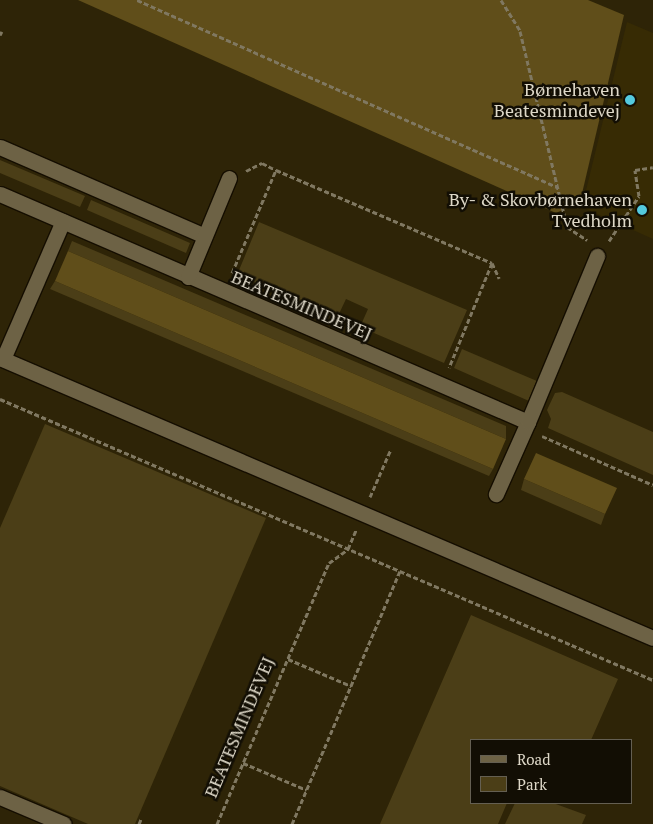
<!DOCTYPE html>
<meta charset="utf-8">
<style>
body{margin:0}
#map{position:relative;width:653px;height:824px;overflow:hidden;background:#2e2407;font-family:"PT Serif",serif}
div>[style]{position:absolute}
.built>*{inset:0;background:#372b04}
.green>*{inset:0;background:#4b3e17}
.forest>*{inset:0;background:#604e1a}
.path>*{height:3px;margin-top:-1.5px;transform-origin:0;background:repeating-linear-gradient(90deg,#807861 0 5px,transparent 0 7.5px)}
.roads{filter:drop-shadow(1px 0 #150e00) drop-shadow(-1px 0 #150e00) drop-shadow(0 1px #150e00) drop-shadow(0 -1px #150e00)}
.minor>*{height:15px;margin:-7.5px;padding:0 7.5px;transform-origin:7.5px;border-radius:7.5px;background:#6d6245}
.dots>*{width:14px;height:14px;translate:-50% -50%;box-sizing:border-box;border:2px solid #120e04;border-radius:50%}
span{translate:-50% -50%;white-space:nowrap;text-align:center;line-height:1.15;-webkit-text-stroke:5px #120e04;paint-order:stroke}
.poi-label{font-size:18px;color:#ded8c8}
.right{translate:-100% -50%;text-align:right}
.street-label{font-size:18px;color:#ded8c8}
.legend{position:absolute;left:470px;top:739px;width:162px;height:65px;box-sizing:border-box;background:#120e04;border:1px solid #645f52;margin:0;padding:6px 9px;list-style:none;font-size:15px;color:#ded8c8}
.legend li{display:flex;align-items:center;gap:10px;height:25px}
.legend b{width:25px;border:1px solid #645f52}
</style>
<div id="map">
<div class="built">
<div style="clip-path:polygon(627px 22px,653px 33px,653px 239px,582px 207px)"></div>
</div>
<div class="green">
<div style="clip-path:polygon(0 160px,85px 196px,80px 207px,0 173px)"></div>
<div style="clip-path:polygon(91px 200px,190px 243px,186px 253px,87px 210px)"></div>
<div style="clip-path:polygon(259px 222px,467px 310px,444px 363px,360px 327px,368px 309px,346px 299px,337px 318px,237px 275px)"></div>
<div style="clip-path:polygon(72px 241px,506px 426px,506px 439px,68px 251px)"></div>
<div style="clip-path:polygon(55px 281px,493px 469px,489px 476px,50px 289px)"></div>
<div style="clip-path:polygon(462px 349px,537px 381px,529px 401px,454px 368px)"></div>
<div style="clip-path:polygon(562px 392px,653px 432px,653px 475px,548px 428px,551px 419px,547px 410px,555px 393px)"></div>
<div style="clip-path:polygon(45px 424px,266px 518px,135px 824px,88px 824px,0 786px,0 528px)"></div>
<div style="clip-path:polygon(524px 479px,605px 514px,601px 525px,521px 490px)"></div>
<div style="clip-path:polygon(471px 615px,618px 679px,591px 740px,472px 740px,472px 803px,507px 803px,498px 824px,380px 824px)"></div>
<div style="clip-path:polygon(515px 803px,553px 803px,586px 815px,582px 824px,505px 824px)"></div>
</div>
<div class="forest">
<div style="clip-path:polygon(78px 0,588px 0,624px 15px,580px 202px,556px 213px)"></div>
<div style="clip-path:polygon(68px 251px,506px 439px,493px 469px,55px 281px)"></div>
<div style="clip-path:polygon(536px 453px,617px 488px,605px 514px,524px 479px)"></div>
</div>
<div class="path">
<div style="left:137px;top:0;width:460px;rotate:24deg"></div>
<div style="left:501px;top:0;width:36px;rotate:58deg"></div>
<div style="left:520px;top:31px;width:202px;rotate:76.5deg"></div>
<div style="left:567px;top:227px;width:24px;rotate:33deg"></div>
<div style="left:0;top:35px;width:4px;rotate:-63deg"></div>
<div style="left:246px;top:171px;width:18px;rotate:-27deg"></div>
<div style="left:262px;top:163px;width:16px;rotate:27deg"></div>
<div style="left:609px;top:241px;width:54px;rotate:-56.3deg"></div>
<div style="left:639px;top:196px;width:26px;rotate:-99deg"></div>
<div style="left:635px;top:170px;width:18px;rotate:-9deg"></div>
<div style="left:492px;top:263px;width:17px;rotate:65deg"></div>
<div style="left:232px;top:273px;width:112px;rotate:-66.9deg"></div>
<div style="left:276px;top:170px;width:235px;rotate:23.3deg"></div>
<div style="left:492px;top:263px;width:113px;rotate:112.3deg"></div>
<div style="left:0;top:399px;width:711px;rotate:23.28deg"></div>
<div style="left:542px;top:436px;width:121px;rotate:23.8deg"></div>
<div style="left:370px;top:497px;width:52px;rotate:-66.4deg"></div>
<div style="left:288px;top:659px;width:69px;rotate:23.2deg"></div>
<div style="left:243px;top:763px;width:69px;rotate:22.9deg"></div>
<div style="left:139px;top:824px;width:5px;rotate:-68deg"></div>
<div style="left:217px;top:824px;width:284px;rotate:-66.8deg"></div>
<div style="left:329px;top:563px;width:24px;rotate:-36deg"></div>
<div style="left:348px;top:549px;width:21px;rotate:-67deg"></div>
<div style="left:292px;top:824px;width:275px;rotate:-66.9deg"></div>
</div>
<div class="roads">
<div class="minor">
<div style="left:0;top:147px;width:223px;rotate:23.5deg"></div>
<div style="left:0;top:194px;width:575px;rotate:23.36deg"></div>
<div style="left:528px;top:422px;width:79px;rotate:114deg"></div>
<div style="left:188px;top:277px;width:107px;rotate:-67.5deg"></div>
<div style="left:0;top:358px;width:710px;rotate:23.21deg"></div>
<div style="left:3px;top:359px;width:150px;rotate:-66.5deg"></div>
<div style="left:528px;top:422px;width:180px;rotate:-67.4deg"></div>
<div style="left:0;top:797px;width:69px;rotate:22.9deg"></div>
</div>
</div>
<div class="dots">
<div style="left:630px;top:100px;background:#54cade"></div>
<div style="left:642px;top:210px;background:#54cade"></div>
</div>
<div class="poi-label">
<span class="right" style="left:620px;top:100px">Børnehaven<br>Beatesmindevej</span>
<span class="right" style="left:632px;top:210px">By- &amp; Skovbørnehaven<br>Tvedholm</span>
</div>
<div class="street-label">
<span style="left:302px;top:305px;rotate:23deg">BEATESMINDEVEJ</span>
<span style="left:239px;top:727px;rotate:-67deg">BEATESMINDEVEJ</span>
</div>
<ul class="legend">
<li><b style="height:6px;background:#6d6245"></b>Road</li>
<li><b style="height:14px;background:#4b3e17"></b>Park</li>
</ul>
</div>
